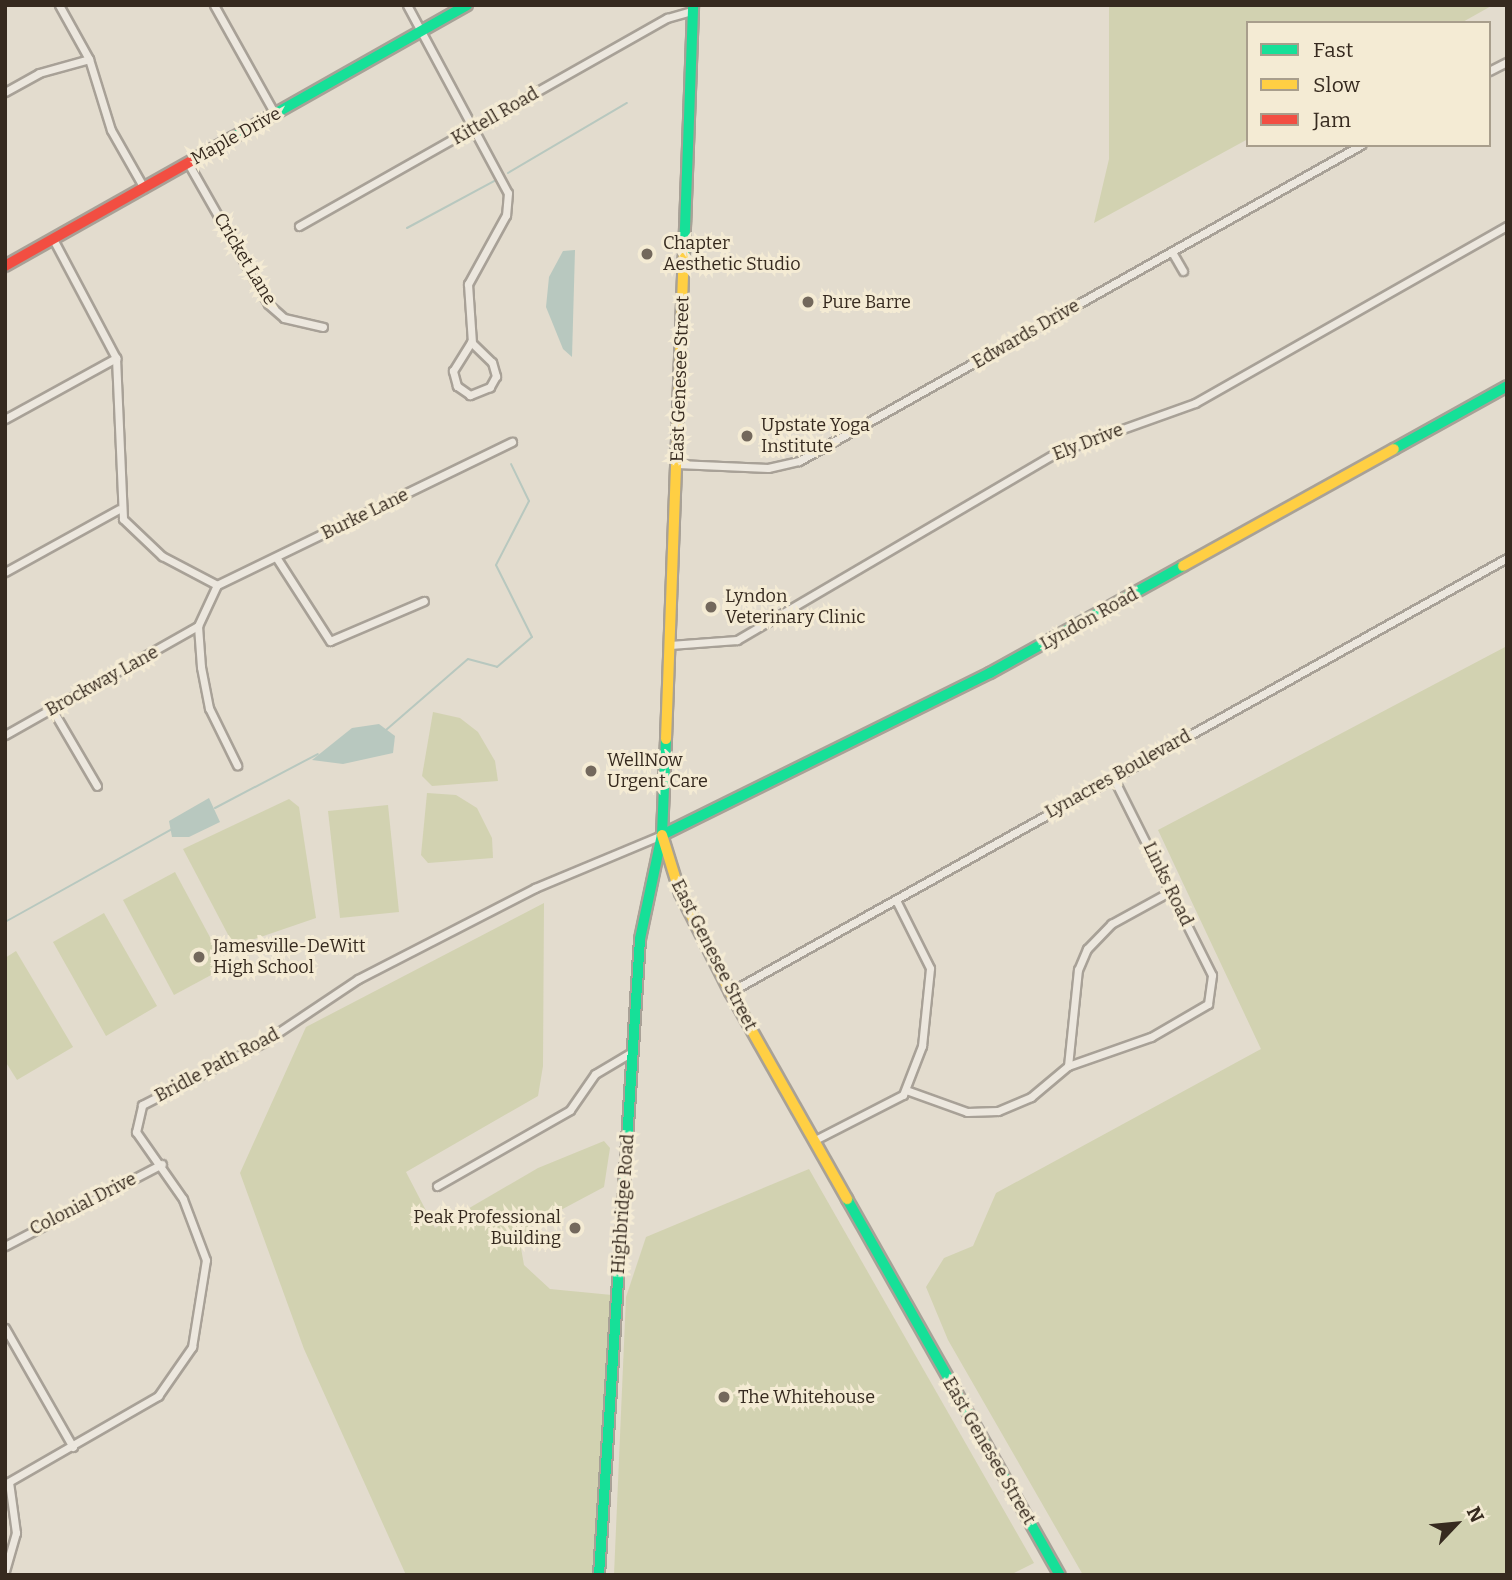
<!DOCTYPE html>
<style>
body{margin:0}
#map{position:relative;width:1512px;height:1580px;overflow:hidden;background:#e3dcce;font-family:Bitter,serif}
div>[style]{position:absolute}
.green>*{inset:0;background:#d2d2b1}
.water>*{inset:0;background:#b8c8bf}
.stream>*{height:2px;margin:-1px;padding:0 1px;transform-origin:1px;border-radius:1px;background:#b8c8bf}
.roads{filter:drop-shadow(2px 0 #a8a197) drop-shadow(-2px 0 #a8a197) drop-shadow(0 2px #a8a197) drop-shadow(0 -2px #a8a197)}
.street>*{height:7px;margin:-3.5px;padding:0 3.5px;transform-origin:3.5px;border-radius:3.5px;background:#ece7de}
.fast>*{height:10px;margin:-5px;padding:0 5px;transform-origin:5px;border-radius:5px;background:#16e098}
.slow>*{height:10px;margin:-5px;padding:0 5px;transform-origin:5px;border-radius:5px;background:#ffcf43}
.jam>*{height:10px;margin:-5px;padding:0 5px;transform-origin:5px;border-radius:5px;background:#f24e42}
.dots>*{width:19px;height:19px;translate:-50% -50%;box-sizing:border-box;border:4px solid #f4ebd4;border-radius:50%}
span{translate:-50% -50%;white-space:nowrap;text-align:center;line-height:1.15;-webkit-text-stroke:6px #f4ebd4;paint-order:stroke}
.street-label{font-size:18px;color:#362a1f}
.poi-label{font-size:18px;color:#362a1f}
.left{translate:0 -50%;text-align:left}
.right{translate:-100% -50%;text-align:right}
.frame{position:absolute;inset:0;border:7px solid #362a1f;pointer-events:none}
.legend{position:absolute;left:1246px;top:21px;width:245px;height:126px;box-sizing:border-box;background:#f4ebd4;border:2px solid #a89e8c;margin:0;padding:9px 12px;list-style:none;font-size:21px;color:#362a1f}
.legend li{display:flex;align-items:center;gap:14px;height:35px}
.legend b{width:35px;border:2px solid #a89e8c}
.north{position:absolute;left:1421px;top:1489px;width:70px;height:70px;-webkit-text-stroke:5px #f4ebd4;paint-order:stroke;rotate:64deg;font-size:19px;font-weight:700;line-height:28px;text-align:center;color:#362a1f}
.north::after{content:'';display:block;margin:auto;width:24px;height:32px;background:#362a1f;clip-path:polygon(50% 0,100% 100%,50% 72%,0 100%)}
</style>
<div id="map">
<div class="green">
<div style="clip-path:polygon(1109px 5px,1493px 5px,1461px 23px,1248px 23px,1248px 139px,1094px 223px,1109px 159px)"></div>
<div style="clip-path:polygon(1507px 646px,1507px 1575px,1083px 1575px,948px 1340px,926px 1287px,944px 1258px,973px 1246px,996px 1193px,1261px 1049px,1158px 830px)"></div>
<div style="clip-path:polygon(433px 712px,460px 718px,478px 732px,495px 761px,498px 781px,432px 786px,422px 776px)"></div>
<div style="clip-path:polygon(427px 793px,456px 795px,477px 808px,492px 838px,493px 858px,428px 863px,421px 855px)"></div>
<div style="clip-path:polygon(289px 799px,299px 807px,316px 918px,234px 946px,183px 849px)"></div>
<div style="clip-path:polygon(388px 805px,399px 912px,340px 918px,328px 811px)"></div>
<div style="clip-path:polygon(175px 872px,226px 967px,174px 995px,123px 900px)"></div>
<div style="clip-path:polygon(544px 903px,543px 1066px,538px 1096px,406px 1172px,435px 1228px,538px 1168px,604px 1141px,610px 1148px,604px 1187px,527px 1228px,521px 1248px,524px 1265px,550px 1289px,612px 1295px,592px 1575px,406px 1575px,304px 1349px,240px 1173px,306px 1027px)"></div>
<div style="clip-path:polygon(104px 913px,157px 1006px,106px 1036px,53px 942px)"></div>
<div style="clip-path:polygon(16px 951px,73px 1047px,17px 1080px,5px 1061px,5px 958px)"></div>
<div style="clip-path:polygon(809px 1169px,1034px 1563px,1010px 1575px,614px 1575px,626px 1297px,646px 1237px)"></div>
</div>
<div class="water">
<div style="clip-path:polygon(575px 250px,572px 357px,563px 349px,546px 307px,549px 277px,563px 251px)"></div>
<div style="clip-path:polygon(379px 724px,395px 736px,393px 753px,343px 764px,312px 760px,352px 728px)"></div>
<div style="clip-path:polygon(209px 798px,220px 822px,189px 837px,172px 837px,169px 821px)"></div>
</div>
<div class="stream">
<div style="left:508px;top:173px;width:138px;rotate:-30.5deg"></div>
<div style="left:407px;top:228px;width:103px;rotate:-28.3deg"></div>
<div style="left:386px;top:730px;width:108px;rotate:-40.9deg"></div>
<div style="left:468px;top:659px;width:30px;rotate:15deg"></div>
<div style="left:497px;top:667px;width:46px;rotate:-40.6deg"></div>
<div style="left:532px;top:637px;width:80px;rotate:-116.6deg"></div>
<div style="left:496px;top:565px;width:72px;rotate:-62.7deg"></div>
<div style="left:529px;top:501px;width:41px;rotate:-115.9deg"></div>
<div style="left:215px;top:808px;width:116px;rotate:-27.7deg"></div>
<div style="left:5px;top:922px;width:191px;rotate:-29.1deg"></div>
</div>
<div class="roads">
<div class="street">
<div style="left:59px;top:5px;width:62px;rotate:60.9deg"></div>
<div style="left:89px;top:59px;width:74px;rotate:72.8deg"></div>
<div style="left:111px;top:130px;width:67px;rotate:60.4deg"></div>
<div style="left:214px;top:5px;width:125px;rotate:60.8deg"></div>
<div style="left:407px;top:5px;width:213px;rotate:61.8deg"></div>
<div style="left:508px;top:193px;width:22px;rotate:95deg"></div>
<div style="left:506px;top:215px;width:79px;rotate:118.8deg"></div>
<div style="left:468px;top:284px;width:58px;rotate:86.1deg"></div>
<div style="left:1489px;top:71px;width:20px;rotate:-27deg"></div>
<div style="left:5px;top:92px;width:39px;rotate:-29deg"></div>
<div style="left:39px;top:73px;width:52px;rotate:-15.6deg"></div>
<div style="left:188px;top:163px;width:162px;rotate:60.4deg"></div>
<div style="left:268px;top:304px;width:21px;rotate:41deg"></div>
<div style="left:284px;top:318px;width:40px;rotate:13deg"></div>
<div style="left:299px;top:226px;width:423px;rotate:-29.5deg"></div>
<div style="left:667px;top:18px;width:26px;rotate:-16deg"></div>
<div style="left:53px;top:239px;width:135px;rotate:62.1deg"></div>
<div style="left:116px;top:358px;width:161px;rotate:87.5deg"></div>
<div style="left:123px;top:519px;width:54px;rotate:43.5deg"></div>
<div style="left:162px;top:556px;width:62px;rotate:27.8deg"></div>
<div style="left:1172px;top:252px;width:22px;rotate:60deg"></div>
<div style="left:471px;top:342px;width:29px;rotate:44deg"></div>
<div style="left:492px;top:362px;width:15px;rotate:74deg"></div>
<div style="left:496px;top:376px;width:13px;rotate:119deg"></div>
<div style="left:490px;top:387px;width:22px;rotate:158deg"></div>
<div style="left:470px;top:395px;width:16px;rotate:-145deg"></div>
<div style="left:457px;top:386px;width:16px;rotate:-105deg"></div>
<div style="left:453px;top:371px;width:34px;rotate:-58deg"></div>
<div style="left:5px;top:419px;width:127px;rotate:-28.8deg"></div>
<div style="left:677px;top:464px;width:91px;rotate:2.5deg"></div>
<div style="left:768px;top:468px;width:32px;rotate:-13deg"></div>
<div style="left:799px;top:461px;width:645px;rotate:-29.35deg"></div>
<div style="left:276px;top:557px;width:100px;rotate:57.3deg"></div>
<div style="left:330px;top:641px;width:102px;rotate:-23.1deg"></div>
<div style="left:5px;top:572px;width:130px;rotate:-28.9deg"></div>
<div style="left:217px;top:585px;width:328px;rotate:-25.9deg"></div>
<div style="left:217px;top:585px;width:45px;rotate:114.9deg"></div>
<div style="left:198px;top:626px;width:41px;rotate:85.8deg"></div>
<div style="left:201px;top:667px;width:42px;rotate:79deg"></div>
<div style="left:209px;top:708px;width:64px;rotate:63.8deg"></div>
<div style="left:670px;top:645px;width:67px;rotate:-4.3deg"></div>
<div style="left:737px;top:640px;width:372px;rotate:-30.4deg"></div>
<div style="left:1058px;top:452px;width:145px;rotate:-19.7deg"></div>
<div style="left:1195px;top:403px;width:359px;rotate:-29.6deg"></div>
<div style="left:52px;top:709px;width:89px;rotate:59.7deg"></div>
<div style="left:5px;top:735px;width:222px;rotate:-29.5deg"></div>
<div style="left:730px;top:992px;width:890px;rotate:-29.19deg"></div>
<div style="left:1068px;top:1066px;width:97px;rotate:-84.1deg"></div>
<div style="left:1078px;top:970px;width:23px;rotate:-67deg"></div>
<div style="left:1087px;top:949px;width:35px;rotate:-46deg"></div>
<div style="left:1111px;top:924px;width:68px;rotate:-28.8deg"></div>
<div style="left:906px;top:1090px;width:65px;rotate:19.8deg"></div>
<div style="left:967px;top:1112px;width:31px;rotate:-2deg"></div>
<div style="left:998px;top:1111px;width:36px;rotate:-23deg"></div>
<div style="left:1031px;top:1097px;width:48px;rotate:-40deg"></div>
<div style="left:1068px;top:1066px;width:88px;rotate:-19.3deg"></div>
<div style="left:1151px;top:1037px;width:66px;rotate:-30.1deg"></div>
<div style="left:1208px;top:1004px;width:29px;rotate:-82deg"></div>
<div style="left:1212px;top:975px;width:221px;rotate:-116.6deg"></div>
<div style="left:813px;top:1141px;width:101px;rotate:-27.1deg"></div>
<div style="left:903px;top:1095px;width:53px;rotate:-68.8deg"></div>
<div style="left:922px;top:1046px;width:78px;rotate:-84.1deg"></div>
<div style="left:930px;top:968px;width:76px;rotate:-116.6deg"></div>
<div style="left:437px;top:1186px;width:153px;rotate:-29.7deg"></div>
<div style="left:570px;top:1110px;width:44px;rotate:-55.2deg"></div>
<div style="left:595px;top:1074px;width:43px;rotate:-30.7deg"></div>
<div style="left:5px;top:1246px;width:177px;rotate:-27.6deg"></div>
<div style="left:5px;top:1328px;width:137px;rotate:60.3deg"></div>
<div style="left:5px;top:1484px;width:177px;rotate:-29.9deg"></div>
<div style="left:158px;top:1396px;width:60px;rotate:-55.2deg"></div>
<div style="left:192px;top:1347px;width:88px;rotate:-80.9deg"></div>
<div style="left:206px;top:1260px;width:65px;rotate:-110.7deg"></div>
<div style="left:183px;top:1199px;width:82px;rotate:-125deg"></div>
<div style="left:136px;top:1132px;width:28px;rotate:-77deg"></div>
<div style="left:142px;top:1105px;width:137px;rotate:-27.3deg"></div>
<div style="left:264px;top:1042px;width:113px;rotate:-33.8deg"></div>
<div style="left:358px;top:979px;width:199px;rotate:-27.2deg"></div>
<div style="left:535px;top:888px;width:138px;rotate:-22.7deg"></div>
<div style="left:5px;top:1571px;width:40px;rotate:-74deg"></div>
<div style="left:16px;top:1533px;width:51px;rotate:-97.8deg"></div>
</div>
<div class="fast">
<div style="left:232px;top:138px;width:270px;rotate:-29.5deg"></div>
<div style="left:684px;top:255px;width:250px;rotate:-87.9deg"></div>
<div style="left:1394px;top:449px;width:129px;rotate:-29.1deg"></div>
<div style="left:662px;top:835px;width:366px;rotate:-26.3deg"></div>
<div style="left:990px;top:673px;width:221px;rotate:-29deg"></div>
<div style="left:847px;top:1199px;width:432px;rotate:60.5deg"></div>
<div style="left:599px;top:1575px;width:637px;rotate:-86.31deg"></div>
<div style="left:640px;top:939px;width:106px;rotate:-78.1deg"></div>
<div style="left:662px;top:835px;width:96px;rotate:-87.6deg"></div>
</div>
<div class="slow">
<div style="left:1183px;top:566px;width:241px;rotate:-29deg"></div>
<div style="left:666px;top:739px;width:484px;rotate:-87.9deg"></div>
<div style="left:662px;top:835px;width:61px;rotate:72.8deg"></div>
<div style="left:680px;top:893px;width:111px;rotate:63.2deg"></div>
<div style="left:730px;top:992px;width:238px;rotate:60.5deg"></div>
</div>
<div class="jam">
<div style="left:5px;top:266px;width:261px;rotate:-29.4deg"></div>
</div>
</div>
<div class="dots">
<div style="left:647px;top:254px;background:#73685c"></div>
<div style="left:808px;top:302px;background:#73685c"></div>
<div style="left:747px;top:436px;background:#73685c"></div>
<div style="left:711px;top:607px;background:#73685c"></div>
<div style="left:591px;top:771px;background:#73685c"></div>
<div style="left:199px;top:957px;background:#73685c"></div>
<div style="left:575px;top:1228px;background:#73685c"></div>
<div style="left:724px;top:1397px;background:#73685c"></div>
</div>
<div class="street-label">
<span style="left:495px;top:116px;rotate:-30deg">Kittell Road</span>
<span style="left:236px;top:136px;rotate:-29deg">Maple Drive</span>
<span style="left:245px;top:259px;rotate:59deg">Cricket Lane</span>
<span style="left:1026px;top:334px;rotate:-30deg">Edwards Drive</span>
<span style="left:680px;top:379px;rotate:-88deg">East Genesee Street</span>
<span style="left:1088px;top:442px;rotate:-21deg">Ely Drive</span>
<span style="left:365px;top:514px;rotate:-26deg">Burke Lane</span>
<span style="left:1089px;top:619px;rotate:-29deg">Lyndon Road</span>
<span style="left:102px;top:681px;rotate:-29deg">Brockway Lane</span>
<span style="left:1118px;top:774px;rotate:-29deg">Lynacres Boulevard</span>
<span style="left:1168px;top:884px;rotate:64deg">Links Road</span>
<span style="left:714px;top:955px;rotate:63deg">East Genesee Street</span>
<span style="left:217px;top:1065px;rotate:-28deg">Bridle Path Road</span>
<span style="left:83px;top:1204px;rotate:-27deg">Colonial Drive</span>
<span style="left:623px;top:1204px;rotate:-86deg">Highbridge Road</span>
<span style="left:989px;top:1451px;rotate:60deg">East Genesee Street</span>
</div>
<div class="poi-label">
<span class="left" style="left:663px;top:254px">Chapter<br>Aesthetic Studio</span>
<span class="left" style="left:822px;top:302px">Pure Barre</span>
<span class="left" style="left:761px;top:436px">Upstate Yoga<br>Institute</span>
<span class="left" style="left:725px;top:607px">Lyndon<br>Veterinary Clinic</span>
<span class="left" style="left:607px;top:771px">WellNow<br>Urgent Care</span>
<span class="left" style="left:213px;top:957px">Jamesville-DeWitt<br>High School</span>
<span class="right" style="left:561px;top:1228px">Peak Professional<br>Building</span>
<span class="left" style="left:738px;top:1397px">The Whitehouse</span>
</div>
<div class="frame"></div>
<ul class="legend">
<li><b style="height:9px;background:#16e098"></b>Fast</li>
<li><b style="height:9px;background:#ffcf43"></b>Slow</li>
<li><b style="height:9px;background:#f24e42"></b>Jam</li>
</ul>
<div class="north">N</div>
</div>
